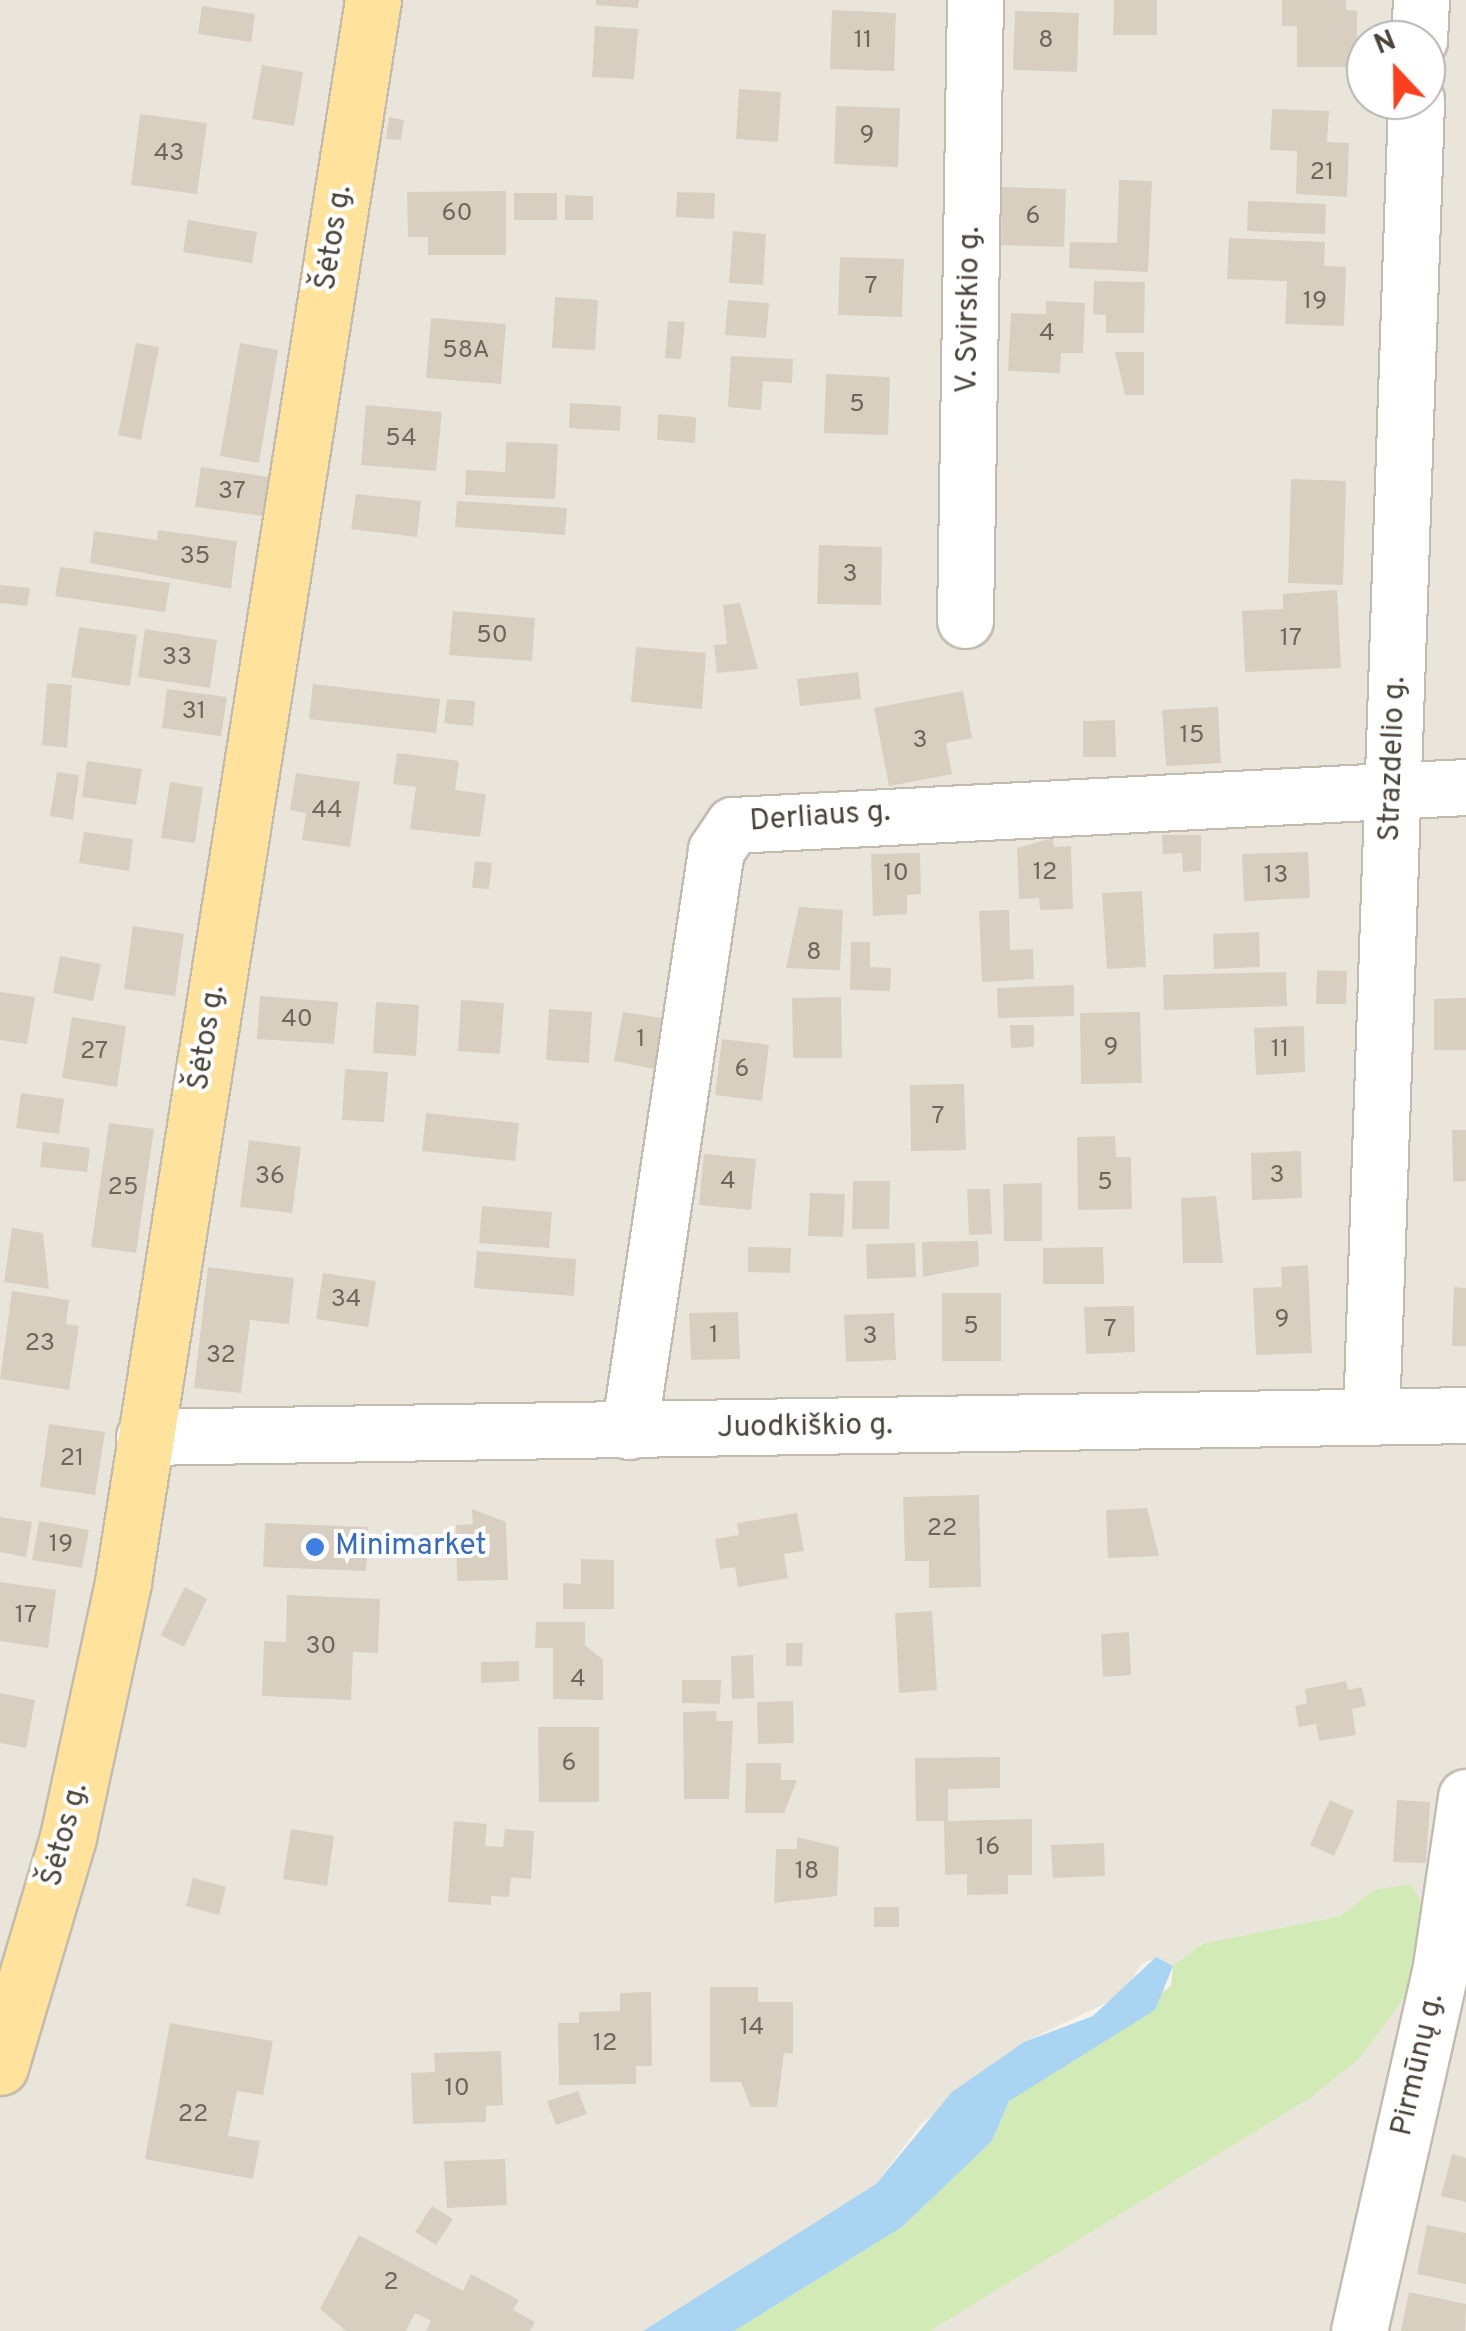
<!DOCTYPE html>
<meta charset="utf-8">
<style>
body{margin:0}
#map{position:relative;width:1466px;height:2331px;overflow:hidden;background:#f6f3ec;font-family:Overpass,sans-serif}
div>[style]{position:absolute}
.residential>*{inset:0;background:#eae5da}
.green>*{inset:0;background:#d2eab5}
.water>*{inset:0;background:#a9d4f2}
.building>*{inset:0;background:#d8cfc1}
.roads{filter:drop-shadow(2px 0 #c2bbae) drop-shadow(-2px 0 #c2bbae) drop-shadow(0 2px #c2bbae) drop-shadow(0 -2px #c2bbae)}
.minor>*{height:55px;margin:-27.5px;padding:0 27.5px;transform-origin:27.5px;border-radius:27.5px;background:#fff}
.major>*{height:55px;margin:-27.5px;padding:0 27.5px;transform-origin:27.5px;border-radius:27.5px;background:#ffe39c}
.dots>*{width:28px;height:28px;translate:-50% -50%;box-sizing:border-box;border:5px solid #fff;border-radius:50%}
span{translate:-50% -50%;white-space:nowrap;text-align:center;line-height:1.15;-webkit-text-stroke:8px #fff;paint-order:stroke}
.number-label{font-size:25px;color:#6e675b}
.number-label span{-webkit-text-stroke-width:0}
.street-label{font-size:30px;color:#4b4439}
.shop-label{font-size:30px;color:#366cbe}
.left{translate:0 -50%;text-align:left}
.north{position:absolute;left:1346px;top:20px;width:100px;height:100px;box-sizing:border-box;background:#fff;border:2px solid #b7b4b0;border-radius:50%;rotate:338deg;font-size:28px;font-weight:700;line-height:40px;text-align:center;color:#4b4439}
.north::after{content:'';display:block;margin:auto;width:35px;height:45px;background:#fc3f1d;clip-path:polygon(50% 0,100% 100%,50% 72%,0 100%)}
</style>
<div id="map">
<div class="residential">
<div style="clip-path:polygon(evenodd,0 0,1466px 0,1466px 2331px,930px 2331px,1310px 2098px,1374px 1890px,1340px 1916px,1202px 1944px,1173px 1966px,1156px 1958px,1141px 1964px,1123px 1995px,1024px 2042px,920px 2125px,876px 2184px,643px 2331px,0 2331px,0 0,1366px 40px,1426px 40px,1426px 100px,1366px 100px,1366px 40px)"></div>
</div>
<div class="green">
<div style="clip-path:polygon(1411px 1884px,1426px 1912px,1408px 1992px,1360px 2058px,1310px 2098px,930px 2331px,734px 2331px,902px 2227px,992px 2141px,1009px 2101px,1171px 1986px,1173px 1966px,1202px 1944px,1340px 1916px,1374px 1890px)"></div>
</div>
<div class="water">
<div style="clip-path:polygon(1156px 1957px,1173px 1966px,1155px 2010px,1009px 2101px,992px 2141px,902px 2227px,734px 2331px,643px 2331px,876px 2184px,952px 2092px,1024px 2042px,1093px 2016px)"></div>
</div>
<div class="building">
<div style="clip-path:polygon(596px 0,639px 0,638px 8px,596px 5px)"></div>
<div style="clip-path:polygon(1114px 0,1157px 0,1157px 35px,1113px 35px)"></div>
<div style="clip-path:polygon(1282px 0,1346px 0,1346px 10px,1357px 11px,1357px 67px,1297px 67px,1297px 26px,1282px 26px)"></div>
<div style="clip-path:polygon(202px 6px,255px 14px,251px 42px,198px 34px)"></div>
<div style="clip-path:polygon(832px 10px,896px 13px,894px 71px,830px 69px)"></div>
<div style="clip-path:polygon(1015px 11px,1079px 13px,1077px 72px,1013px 70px)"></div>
<div style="clip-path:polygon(595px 26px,638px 29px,634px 79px,592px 77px)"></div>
<div style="clip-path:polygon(262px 65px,303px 72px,294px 126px,252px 119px)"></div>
<div style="clip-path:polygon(739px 89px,781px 92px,778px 142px,736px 139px)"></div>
<div style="clip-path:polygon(836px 106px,900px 108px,898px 167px,834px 164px)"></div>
<div style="clip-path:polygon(1272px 109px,1329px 111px,1327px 142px,1349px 143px,1347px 197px,1296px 194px,1297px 151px,1270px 150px)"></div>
<div style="clip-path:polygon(140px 114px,207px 123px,197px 194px,131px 185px)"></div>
<div style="clip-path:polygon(389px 117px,404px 120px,401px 140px,386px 139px)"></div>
<div style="clip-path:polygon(1119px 180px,1152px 181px,1148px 272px,1069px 268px,1070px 242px,1117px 243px)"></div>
<div style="clip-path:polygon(1002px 187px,1066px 189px,1064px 247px,1001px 245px)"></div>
<div style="clip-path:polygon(506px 191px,506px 255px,428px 255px,428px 237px,408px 237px,407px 192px)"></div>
<div style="clip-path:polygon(677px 192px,715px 193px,714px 219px,676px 217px)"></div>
<div style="clip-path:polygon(514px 193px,557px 193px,557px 220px,514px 220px)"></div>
<div style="clip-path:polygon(565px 195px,593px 196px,593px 220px,565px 220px)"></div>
<div style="clip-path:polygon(1248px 201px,1326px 204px,1325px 234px,1247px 231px)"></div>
<div style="clip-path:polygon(188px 220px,257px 232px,252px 263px,183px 252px)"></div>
<div style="clip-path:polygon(733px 231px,766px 234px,763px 285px,729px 283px)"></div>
<div style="clip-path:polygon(1229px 238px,1325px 242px,1324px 266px,1346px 267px,1344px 326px,1285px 324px,1287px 281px,1227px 279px)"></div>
<div style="clip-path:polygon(840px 257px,904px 259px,902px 317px,838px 315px)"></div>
<div style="clip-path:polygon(1094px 281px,1145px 282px,1144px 333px,1106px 333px,1106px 315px,1093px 314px)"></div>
<div style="clip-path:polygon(555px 297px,598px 300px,595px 350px,552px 348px)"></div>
<div style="clip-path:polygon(728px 300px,769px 303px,766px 338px,725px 335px)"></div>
<div style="clip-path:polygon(1046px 301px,1085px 303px,1083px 353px,1061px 353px,1060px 373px,1008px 371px,1011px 313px,1046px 314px)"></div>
<div style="clip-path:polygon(431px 318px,506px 324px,501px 384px,426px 378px)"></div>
<div style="clip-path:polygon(668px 321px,685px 322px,681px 359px,665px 358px)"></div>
<div style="clip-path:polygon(136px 343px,159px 347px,141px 440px,118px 435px)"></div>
<div style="clip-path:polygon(240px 343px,278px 350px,259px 463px,220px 456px)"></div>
<div style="clip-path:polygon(1115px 352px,1144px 352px,1144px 395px,1125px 395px)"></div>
<div style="clip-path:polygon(731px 356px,793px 359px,792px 383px,763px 381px,761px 410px,728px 407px)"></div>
<div style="clip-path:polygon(826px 374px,890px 377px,888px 435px,824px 433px)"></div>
<div style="clip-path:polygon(570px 403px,621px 406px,620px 431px,569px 428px)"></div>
<div style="clip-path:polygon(366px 405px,442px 412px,436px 471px,361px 465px)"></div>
<div style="clip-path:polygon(658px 414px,696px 417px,695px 443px,657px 440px)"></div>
<div style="clip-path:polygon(506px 442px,558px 444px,555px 499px,465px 495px,466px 470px,505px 472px)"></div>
<div style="clip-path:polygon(201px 467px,269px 477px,263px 516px,195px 507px)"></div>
<div style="clip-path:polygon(1291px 479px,1346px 481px,1343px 585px,1288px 583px)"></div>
<div style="clip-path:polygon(356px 494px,421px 501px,417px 537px,351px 529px)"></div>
<div style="clip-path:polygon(457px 501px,567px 508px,565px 535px,455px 527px)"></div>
<div style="clip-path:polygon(158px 530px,237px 541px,231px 589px,90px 563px,94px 531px,157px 540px)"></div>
<div style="clip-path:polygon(819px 545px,882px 547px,881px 605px,817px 604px)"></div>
<div style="clip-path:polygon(60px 567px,170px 583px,165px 612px,55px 596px)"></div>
<div style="clip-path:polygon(0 585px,30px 588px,27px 606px,0 603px)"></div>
<div style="clip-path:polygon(1337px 590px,1341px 668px,1245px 672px,1242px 611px,1283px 609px,1283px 594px)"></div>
<div style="clip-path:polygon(740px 603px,758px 669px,717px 673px,714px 645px,727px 644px,723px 605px)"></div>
<div style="clip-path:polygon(453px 611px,535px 618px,532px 661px,449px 655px)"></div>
<div style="clip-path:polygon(79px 627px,137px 635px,130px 686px,71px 677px)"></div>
<div style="clip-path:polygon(145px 629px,217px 640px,210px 688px,138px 677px)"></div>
<div style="clip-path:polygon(636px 647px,706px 653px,702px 709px,631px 702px)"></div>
<div style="clip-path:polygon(858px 672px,861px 699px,800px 706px,797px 679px)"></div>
<div style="clip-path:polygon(47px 683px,72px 685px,67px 748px,42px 745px)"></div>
<div style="clip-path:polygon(313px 684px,440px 699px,436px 733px,309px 719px)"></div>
<div style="clip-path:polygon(167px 689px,227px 697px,221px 736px,162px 728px)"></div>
<div style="clip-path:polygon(963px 691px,972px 738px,946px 743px,952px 774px,889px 786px,874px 708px)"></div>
<div style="clip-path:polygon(447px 699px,475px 701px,473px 726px,444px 723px)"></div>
<div style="clip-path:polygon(1218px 707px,1221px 763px,1166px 766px,1162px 710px)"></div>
<div style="clip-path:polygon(1115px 720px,1116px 757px,1083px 757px,1083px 721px)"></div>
<div style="clip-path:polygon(397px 753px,459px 761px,455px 790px,486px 794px,480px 837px,410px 829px,416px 787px,393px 784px)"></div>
<div style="clip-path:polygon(87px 761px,142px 769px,136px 805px,82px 797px)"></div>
<div style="clip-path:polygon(57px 772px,79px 775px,73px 820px,50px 816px)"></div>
<div style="clip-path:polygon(296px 773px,360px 782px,350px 847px,302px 840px,306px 813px,290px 810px)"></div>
<div style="clip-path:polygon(170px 782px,203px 787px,195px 843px,161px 838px)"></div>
<div style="clip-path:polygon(84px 832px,133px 839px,129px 871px,79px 863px)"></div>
<div style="clip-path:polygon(1162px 835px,1201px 835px,1201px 871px,1183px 872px,1182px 853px,1163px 854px)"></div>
<div style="clip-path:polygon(1053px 838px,1054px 847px,1071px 846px,1073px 909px,1040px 910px,1039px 898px,1019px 899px,1017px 848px)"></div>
<div style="clip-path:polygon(1308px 852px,1310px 898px,1244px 901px,1242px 854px)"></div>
<div style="clip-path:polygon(920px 853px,921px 894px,907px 895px,907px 914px,873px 916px,871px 854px)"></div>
<div style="clip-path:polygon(475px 861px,492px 863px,489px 889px,472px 888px)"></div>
<div style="clip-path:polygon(1142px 891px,1146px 967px,1107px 969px,1102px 893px)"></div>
<div style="clip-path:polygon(799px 907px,843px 910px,840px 970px,786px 968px)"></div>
<div style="clip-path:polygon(1009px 910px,1010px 950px,1033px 949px,1034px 979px,982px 982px,979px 911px)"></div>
<div style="clip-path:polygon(133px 926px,184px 934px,175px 996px,124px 989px)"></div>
<div style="clip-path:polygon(1259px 932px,1260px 967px,1214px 969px,1213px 934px)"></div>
<div style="clip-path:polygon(851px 942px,870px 942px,870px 967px,891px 968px,890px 991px,850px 990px)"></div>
<div style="clip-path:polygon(60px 956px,101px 964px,93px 1001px,53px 993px)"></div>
<div style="clip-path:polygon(1317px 970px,1347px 971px,1346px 1004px,1316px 1004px)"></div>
<div style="clip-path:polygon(1286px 972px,1287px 1006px,1164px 1010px,1163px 975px)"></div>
<div style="clip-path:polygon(1074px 985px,1074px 1016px,998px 1018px,997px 988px)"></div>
<div style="clip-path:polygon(0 992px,35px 997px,27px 1044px,0 1040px)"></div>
<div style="clip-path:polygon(260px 996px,338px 1002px,334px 1044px,257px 1039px)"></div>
<div style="clip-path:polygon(841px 997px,842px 1058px,793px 1058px,792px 998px)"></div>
<div style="clip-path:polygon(1466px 998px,1466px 1050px,1434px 1050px,1434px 999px)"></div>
<div style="clip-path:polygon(461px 1000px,504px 1003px,500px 1054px,458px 1051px)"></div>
<div style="clip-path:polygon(376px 1002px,419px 1005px,416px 1056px,373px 1053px)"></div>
<div style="clip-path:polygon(549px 1009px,592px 1012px,589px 1063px,546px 1060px)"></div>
<div style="clip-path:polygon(623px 1012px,668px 1019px,659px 1070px,614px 1061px)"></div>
<div style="clip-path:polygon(1140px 1012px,1142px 1083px,1081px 1084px,1080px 1013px)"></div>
<div style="clip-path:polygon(72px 1017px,126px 1026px,117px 1087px,62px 1078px)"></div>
<div style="clip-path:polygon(1010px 1025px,1034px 1025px,1034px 1047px,1011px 1048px)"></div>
<div style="clip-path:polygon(1304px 1026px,1305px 1072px,1256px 1075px,1254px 1028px)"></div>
<div style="clip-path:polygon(722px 1039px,769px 1045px,762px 1101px,715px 1095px)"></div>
<div style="clip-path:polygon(345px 1069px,388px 1072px,384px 1122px,342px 1120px)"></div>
<div style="clip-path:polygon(964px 1084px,966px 1150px,911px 1151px,910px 1085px)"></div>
<div style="clip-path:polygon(21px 1093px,64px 1099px,59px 1134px,16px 1128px)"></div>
<div style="clip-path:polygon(426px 1113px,519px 1123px,515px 1161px,422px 1151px)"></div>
<div style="clip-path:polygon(109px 1123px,154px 1129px,136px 1253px,91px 1247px)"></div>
<div style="clip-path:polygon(1452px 1130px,1466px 1130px,1466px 1181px,1453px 1182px)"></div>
<div style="clip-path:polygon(1115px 1136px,1116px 1157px,1131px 1157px,1132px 1209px,1078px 1210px,1077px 1137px)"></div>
<div style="clip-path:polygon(249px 1140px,301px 1147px,292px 1213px,240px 1207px)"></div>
<div style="clip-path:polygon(43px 1142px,90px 1148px,87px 1172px,40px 1167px)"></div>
<div style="clip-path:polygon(1301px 1151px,1302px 1198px,1252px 1200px,1251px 1153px)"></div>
<div style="clip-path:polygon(704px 1154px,756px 1159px,751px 1210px,699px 1205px)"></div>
<div style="clip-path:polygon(853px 1181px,890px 1181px,889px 1229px,852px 1229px)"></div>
<div style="clip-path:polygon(1042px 1183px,1042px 1241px,1004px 1241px,1003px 1184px)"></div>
<div style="clip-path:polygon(967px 1189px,990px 1189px,992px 1234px,969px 1235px)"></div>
<div style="clip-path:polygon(810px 1193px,845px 1194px,843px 1237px,808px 1236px)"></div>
<div style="clip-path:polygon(1216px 1196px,1223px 1263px,1183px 1263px,1181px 1198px)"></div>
<div style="clip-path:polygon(482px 1206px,552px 1212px,549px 1248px,479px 1243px)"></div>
<div style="clip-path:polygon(12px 1228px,43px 1233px,49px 1289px,4px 1282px)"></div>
<div style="clip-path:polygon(978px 1241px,979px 1266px,923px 1277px,922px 1242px)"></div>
<div style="clip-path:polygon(915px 1243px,916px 1277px,867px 1279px,866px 1244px)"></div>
<div style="clip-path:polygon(748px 1247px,791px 1248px,790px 1273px,748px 1272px)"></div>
<div style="clip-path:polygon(1103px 1247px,1104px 1284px,1043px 1284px,1043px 1248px)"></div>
<div style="clip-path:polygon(477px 1251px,576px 1259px,574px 1296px,474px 1288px)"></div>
<div style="clip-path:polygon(1308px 1265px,1312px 1353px,1256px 1355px,1253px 1288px,1282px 1287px,1281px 1267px)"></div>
<div style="clip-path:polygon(208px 1267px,294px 1278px,289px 1324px,250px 1320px,241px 1393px,194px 1388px)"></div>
<div style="clip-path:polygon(323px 1273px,376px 1281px,368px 1327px,316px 1319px)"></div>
<div style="clip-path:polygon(1454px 1287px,1466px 1288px,1466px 1346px,1452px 1346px)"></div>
<div style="clip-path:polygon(12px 1291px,69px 1300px,66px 1324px,79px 1326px,69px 1390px,0 1379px)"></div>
<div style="clip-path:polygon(942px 1293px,1001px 1293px,1001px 1361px,942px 1361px)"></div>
<div style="clip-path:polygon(1134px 1306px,1135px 1352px,1086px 1354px,1084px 1307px)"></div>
<div style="clip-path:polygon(738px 1312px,740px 1359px,691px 1360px,689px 1313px)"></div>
<div style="clip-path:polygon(894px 1313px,896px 1360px,846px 1362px,844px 1315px)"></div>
<div style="clip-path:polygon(49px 1424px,105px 1432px,95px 1495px,40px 1487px)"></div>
<div style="clip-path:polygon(979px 1495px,981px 1587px,929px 1588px,929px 1561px,905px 1561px,903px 1497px)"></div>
<div style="clip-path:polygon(1147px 1508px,1159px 1556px,1108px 1558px,1106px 1510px)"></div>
<div style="clip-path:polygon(472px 1509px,506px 1522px,508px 1580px,457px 1581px,456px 1525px,473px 1524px)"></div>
<div style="clip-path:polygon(797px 1513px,804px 1551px,784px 1554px,788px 1578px,738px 1587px,735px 1567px,720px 1569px,715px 1539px,739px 1535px,737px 1523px)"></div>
<div style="clip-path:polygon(0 1517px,32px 1522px,26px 1557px,0 1552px)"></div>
<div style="clip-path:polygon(39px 1521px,89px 1530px,82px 1568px,32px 1560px)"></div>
<div style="clip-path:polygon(265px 1523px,368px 1527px,366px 1571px,263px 1567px)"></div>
<div style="clip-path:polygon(581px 1559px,614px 1560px,614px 1609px,563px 1609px,563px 1583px,581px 1584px)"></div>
<div style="clip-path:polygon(0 1582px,56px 1590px,48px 1648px,0 1641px)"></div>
<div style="clip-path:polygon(185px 1587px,207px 1599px,184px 1647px,161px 1635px)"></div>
<div style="clip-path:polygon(287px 1595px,380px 1599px,378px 1653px,353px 1652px,351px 1700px,262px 1696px,264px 1641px,286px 1642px)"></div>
<div style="clip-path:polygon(932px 1611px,937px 1690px,899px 1693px,895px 1613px)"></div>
<div style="clip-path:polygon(536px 1622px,585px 1622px,585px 1645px,603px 1660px,603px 1700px,553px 1699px,553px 1648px,535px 1648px)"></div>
<div style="clip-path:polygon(1129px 1632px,1131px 1675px,1103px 1677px,1101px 1634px)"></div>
<div style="clip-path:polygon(786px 1643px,803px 1643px,802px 1666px,786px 1666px)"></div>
<div style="clip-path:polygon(753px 1655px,754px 1698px,732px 1699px,731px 1656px)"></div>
<div style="clip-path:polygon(519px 1661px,519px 1681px,481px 1683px,481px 1662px)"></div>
<div style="clip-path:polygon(682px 1680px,721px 1680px,720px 1704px,682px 1703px)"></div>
<div style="clip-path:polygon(1346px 1681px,1348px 1690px,1362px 1687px,1366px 1706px,1352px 1709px,1356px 1735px,1319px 1741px,1316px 1724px,1299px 1727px,1295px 1706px,1307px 1703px,1305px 1689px)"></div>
<div style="clip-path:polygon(0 1693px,35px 1700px,26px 1748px,0 1743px)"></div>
<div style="clip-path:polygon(793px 1701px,794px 1743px,758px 1744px,757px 1702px)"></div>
<div style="clip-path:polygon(717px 1711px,716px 1721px,733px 1721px,729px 1799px,684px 1799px,683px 1712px)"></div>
<div style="clip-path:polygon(538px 1727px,599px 1727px,599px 1802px,539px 1802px)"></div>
<div style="clip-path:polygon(1000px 1757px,1000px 1788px,948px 1789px,948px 1821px,1032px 1819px,1032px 1875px,1008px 1875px,1008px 1894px,967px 1895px,967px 1874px,945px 1875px,944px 1821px,916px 1821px,915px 1758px)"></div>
<div style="clip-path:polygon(746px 1763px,781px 1763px,781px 1780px,797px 1780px,784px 1813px,745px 1813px)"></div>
<div style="clip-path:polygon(1330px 1800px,1354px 1811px,1334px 1856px,1310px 1845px)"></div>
<div style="clip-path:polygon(1397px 1800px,1430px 1802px,1426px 1863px,1393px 1862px)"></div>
<div style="clip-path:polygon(454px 1821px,487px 1824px,485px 1846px,503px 1847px,505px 1829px,534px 1831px,531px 1879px,511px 1877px,509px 1897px,491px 1896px,491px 1905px,448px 1902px)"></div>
<div style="clip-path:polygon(291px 1829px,334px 1836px,327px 1886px,283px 1879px)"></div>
<div style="clip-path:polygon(797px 1837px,839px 1847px,837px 1896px,774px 1903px,776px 1849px,797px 1849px)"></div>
<div style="clip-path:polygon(1104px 1843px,1105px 1876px,1053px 1878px,1051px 1845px)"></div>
<div style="clip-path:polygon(193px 1878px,226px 1887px,219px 1915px,186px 1906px)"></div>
<div style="clip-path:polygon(874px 1907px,899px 1907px,899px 1927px,874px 1927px)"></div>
<div style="clip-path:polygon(710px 1987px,758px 1987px,758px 2002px,793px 2002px,793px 2054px,784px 2053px,777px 2107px,751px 2107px,741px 2082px,710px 2082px)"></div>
<div style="clip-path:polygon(651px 1992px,652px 2066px,636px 2066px,636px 2084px,559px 2085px,558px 2023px,579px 2023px,579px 2012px,620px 2011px,620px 1993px)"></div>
<div style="clip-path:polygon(170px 2023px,273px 2041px,263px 2095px,237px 2091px,228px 2136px,260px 2141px,253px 2179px,145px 2159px)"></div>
<div style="clip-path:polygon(501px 2051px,503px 2105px,486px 2106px,486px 2122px,413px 2124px,411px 2073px,435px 2072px,434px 2053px)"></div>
<div style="clip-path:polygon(578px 2091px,587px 2114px,556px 2125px,547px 2101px)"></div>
<div style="clip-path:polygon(1452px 2154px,1466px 2158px,1466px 2202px,1441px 2196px)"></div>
<div style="clip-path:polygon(505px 2159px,507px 2205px,447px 2208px,444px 2161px)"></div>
<div style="clip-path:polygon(432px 2206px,453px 2219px,436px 2245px,415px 2232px)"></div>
<div style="clip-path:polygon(1427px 2225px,1466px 2233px,1466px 2284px,1417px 2274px)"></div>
<div style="clip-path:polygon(359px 2235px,463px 2291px,471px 2274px,519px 2300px,513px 2310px,535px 2322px,530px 2331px,426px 2331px,431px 2321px,415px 2313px,406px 2331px,346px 2331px,320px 2309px)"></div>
<div style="clip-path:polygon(1409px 2292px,1466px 2304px,1465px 2331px,1401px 2331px)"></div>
</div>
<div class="roads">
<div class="minor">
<div style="left:1419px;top:40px;width:40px;rotate:-87.1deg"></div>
<div style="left:965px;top:620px;width:620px;rotate:-89.08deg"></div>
<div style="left:1371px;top:1417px;width:1318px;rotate:-88.04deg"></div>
<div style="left:629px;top:1431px;width:587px;rotate:-81.48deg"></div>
<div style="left:716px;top:850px;width:30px;rotate:-56deg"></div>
<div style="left:733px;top:825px;width:734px;rotate:-2.97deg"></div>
<div style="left:144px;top:1437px;width:1322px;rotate:-0.95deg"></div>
<div style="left:1359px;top:2331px;width:367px;rotate:-77.3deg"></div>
<div style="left:1440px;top:1973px;width:178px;rotate:-81.6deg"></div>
</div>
<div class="major">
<div style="left:0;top:2067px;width:240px;rotate:-73.5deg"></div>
<div style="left:68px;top:1837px;width:261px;rotate:-77.8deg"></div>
<div style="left:123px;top:1582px;width:1602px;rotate:-81.02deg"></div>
</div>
</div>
<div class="dots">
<div style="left:315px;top:1547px;background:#3f7fe0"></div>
</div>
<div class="number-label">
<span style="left:863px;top:41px">11</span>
<span style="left:1046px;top:41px">8</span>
<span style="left:867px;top:136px">9</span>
<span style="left:169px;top:154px">43</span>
<span style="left:1322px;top:173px">21</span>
<span style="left:457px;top:214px">60</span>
<span style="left:1033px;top:217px">6</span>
<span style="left:871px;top:287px">7</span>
<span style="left:1315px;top:302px">19</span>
<span style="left:1047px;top:334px">4</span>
<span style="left:466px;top:351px">58A</span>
<span style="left:857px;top:405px">5</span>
<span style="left:401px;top:439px">54</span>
<span style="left:232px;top:492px">37</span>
<span style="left:195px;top:557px">35</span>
<span style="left:850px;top:575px">3</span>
<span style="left:492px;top:636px">50</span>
<span style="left:1291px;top:639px">17</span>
<span style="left:177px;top:658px">33</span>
<span style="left:194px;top:712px">31</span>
<span style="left:1192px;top:736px">15</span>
<span style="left:920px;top:741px">3</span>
<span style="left:327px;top:811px">44</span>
<span style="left:1045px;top:873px">12</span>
<span style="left:896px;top:874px">10</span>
<span style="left:1276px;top:876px">13</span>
<span style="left:814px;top:953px">8</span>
<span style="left:297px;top:1020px">40</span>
<span style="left:641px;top:1040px">1</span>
<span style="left:1111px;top:1048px">9</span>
<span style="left:1280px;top:1050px">11</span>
<span style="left:94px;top:1052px">27</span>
<span style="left:742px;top:1070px">6</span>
<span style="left:938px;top:1117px">7</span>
<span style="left:1277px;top:1176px">3</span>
<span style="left:270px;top:1177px">36</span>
<span style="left:728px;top:1182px">4</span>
<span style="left:1105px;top:1183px">5</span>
<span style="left:123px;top:1188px">25</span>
<span style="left:346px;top:1300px">34</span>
<span style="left:1282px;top:1320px">9</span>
<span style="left:971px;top:1327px">5</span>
<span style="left:1110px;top:1330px">7</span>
<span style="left:714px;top:1336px">1</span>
<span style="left:870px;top:1337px">3</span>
<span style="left:40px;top:1344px">23</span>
<span style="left:221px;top:1356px">32</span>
<span style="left:72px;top:1459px">21</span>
<span style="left:942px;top:1529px">22</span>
<span style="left:61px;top:1545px">19</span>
<span style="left:26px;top:1616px">17</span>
<span style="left:321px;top:1647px">30</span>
<span style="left:578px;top:1680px">4</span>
<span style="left:569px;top:1764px">6</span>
<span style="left:988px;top:1848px">16</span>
<span style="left:807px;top:1872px">18</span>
<span style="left:752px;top:2028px">14</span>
<span style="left:605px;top:2044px">12</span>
<span style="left:457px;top:2089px">10</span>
<span style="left:193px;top:2115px">22</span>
<span style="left:391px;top:2283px">2</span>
</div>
<div class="street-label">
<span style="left:335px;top:238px;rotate:-81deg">Šėtos g.</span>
<span style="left:970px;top:310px;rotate:-89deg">V. Svirskio g.</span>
<span style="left:1394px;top:759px;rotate:-88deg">Strazdelio g.</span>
<span style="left:820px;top:818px;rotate:-4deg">Derliaus g.</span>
<span style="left:208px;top:1038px;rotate:-81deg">Šėtos g.</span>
<span style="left:805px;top:1428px;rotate:-1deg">Juodkiškio g.</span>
<span style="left:66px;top:1835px;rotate:-75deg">Šėtos g.</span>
<span style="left:1419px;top:2065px;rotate:-77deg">Pirmūnų g.</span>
</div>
<div class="shop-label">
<span class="left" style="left:335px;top:1547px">Minimarket</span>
</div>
<div class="north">N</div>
</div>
